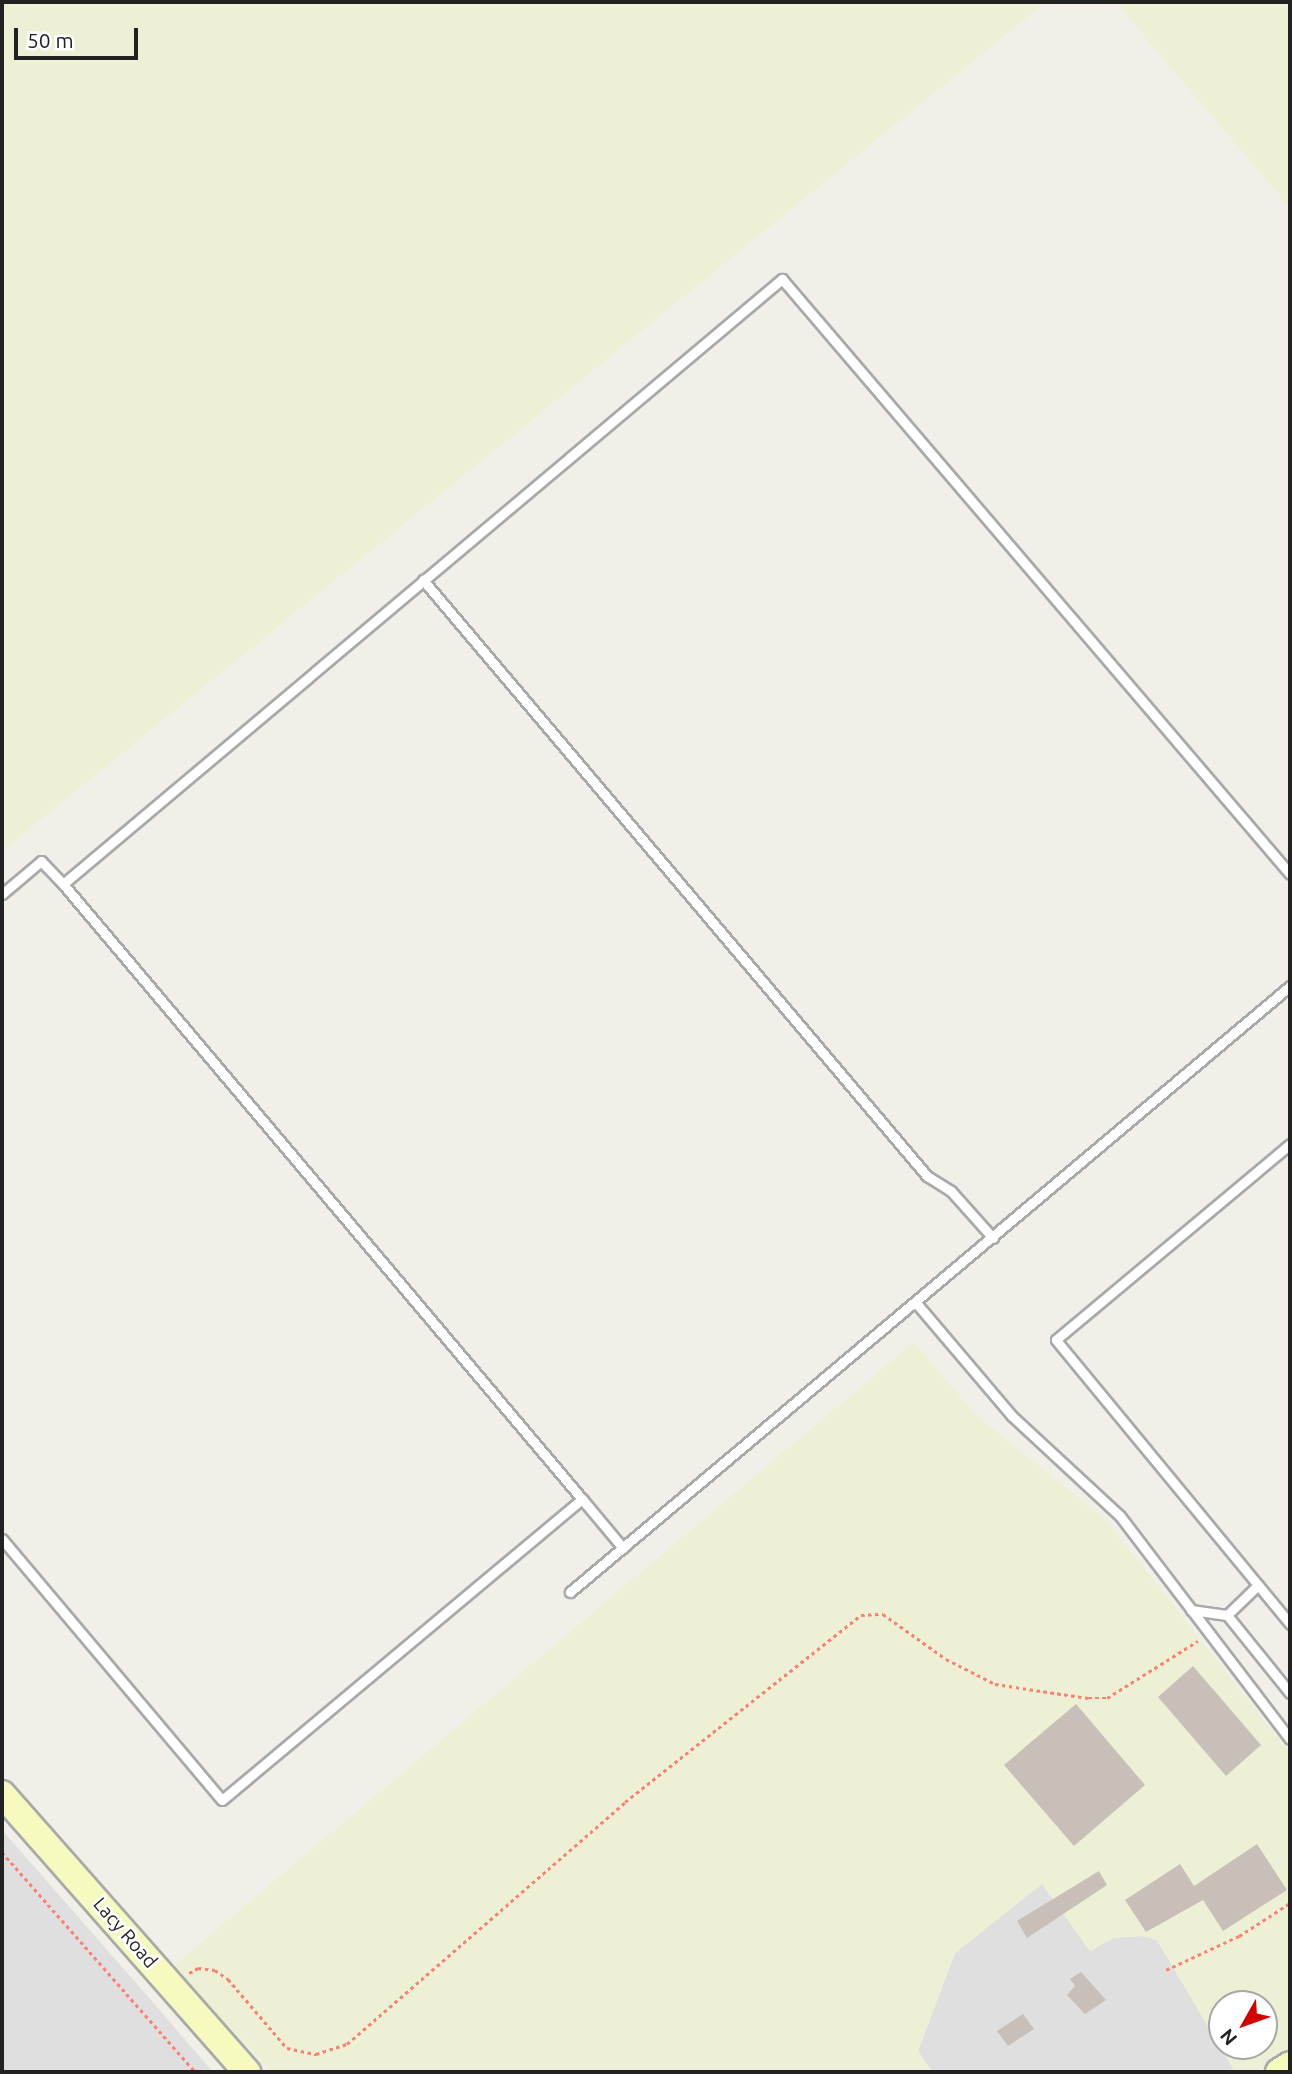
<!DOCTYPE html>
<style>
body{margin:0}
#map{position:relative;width:1292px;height:2074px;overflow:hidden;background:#f2efe9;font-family:Ubuntu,sans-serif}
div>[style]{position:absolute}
.residential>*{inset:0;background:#e0dfdf}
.farmland>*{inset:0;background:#eef0d5}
.building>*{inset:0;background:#c7bfb8}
.path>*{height:2.5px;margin-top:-1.25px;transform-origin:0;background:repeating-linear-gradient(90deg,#fa8072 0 3.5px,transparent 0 7px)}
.roads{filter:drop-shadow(2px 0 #a9a9a9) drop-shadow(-2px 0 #a9a9a9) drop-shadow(0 2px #a9a9a9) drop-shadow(0 -2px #a9a9a9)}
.lane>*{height:9px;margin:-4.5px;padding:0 4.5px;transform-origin:4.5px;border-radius:4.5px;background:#fff}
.secondary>*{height:26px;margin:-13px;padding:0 13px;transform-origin:13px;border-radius:13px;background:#f7fabf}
span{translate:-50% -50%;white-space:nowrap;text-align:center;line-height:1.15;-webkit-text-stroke:5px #fff;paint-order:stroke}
.street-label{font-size:19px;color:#222}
.frame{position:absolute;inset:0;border:4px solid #222;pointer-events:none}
.north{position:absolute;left:1208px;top:1990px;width:70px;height:70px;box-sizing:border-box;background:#fff;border:2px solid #a7a7a7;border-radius:50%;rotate:230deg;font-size:19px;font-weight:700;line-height:28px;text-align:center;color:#222}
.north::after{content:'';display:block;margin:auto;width:24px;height:32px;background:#d40000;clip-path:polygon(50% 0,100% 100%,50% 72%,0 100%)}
.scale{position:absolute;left:14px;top:28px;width:124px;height:32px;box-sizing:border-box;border:4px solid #222;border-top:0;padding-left:9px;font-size:21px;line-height:24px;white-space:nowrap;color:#222;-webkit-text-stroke:5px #fff;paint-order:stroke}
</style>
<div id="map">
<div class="residential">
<div style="clip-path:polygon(2px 1830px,143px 1991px,213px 2072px,2px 2072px)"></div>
<div style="clip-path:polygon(1042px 1883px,1090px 1951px,1113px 1938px,1143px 1936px,1157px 1940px,1235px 2072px,932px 2072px,918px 2051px,955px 1953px)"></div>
</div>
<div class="farmland">
<div style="clip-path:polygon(2px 2px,1046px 2px,2px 851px)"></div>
<div style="clip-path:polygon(1115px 2px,1290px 2px,1290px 208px)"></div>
<div style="clip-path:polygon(evenodd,914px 1342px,976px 1415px,1107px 1521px,1290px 1753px,1290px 2048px,1255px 2072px,1235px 2072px,1157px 1940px,1143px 1936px,1113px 1938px,1090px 1951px,1042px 1884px,955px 1953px,918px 2051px,932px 2072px,271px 2072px,173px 1966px,914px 1342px,1222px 2004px,1264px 2004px,1264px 2046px,1222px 2046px,1222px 2004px)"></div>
</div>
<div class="building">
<div style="clip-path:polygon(1193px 1666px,1261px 1745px,1226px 1776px,1158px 1697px)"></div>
<div style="clip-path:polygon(1076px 1704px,1145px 1785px,1074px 1846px,1004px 1765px)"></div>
<div style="clip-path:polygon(1257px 1844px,1287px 1890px,1223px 1931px,1203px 1900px,1146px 1932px,1125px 1900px,1180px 1864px,1194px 1886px)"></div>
<div style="clip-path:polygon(1099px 1871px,1107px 1885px,1027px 1938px,1017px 1921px)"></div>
<div style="clip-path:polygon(1081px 1972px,1106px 2000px,1085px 2014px,1067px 1995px,1075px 1986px,1070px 1979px)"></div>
<div style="clip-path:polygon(1023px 2014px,1034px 2029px,1008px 2046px,997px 2031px)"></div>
</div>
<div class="path">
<div style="left:2px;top:1852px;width:293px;rotate:48.7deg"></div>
<div style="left:1166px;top:1970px;width:81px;rotate:-25deg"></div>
<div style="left:1239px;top:1936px;width:61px;rotate:-32.9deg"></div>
<div style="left:189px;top:1973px;width:10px;rotate:-29deg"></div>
<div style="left:198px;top:1968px;width:17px;rotate:7deg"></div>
<div style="left:215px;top:1970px;width:16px;rotate:35deg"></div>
<div style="left:228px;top:1979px;width:91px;rotate:49.5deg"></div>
<div style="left:287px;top:2048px;width:30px;rotate:12deg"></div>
<div style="left:316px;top:2054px;width:33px;rotate:-18deg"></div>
<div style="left:347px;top:2044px;width:369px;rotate:-41deg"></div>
<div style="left:625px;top:1802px;width:301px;rotate:-38.4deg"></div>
<div style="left:861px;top:1615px;width:22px;rotate:-3deg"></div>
<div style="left:883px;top:1614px;width:77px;rotate:35.5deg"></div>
<div style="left:946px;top:1659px;width:55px;rotate:27deg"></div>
<div style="left:995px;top:1684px;width:94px;rotate:8.6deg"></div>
<div style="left:1088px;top:1698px;width:19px"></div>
<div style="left:1107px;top:1698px;width:107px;rotate:-32.1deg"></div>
</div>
<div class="roads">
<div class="lane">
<div style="left:423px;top:580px;width:781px;rotate:49.78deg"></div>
<div style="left:927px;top:1176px;width:28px;rotate:32deg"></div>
<div style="left:951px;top:1191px;width:63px;rotate:48.2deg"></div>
<div style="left:63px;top:884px;width:805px;rotate:49.84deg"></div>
<div style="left:2px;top:894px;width:51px;rotate:-40.2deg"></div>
<div style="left:41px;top:861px;width:32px;rotate:46deg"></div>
<div style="left:63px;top:884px;width:940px;rotate:-40.08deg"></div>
<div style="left:782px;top:279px;width:782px;rotate:49.51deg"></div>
<div style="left:1290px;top:1144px;width:305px;rotate:140.1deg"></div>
<div style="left:1056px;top:1340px;width:368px;rotate:50.5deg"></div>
<div style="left:917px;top:1304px;width:147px;rotate:49.7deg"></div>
<div style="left:1012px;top:1416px;width:147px;rotate:42.8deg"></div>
<div style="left:1120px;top:1516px;width:280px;rotate:52.7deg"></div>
<div style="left:2px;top:1539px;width:341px;rotate:49.9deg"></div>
<div style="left:222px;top:1800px;width:469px;rotate:-39.9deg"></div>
<div style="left:582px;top:1499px;width:64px;rotate:50.1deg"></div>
<div style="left:570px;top:1592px;width:941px;rotate:-40.09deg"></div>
<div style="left:1191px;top:1610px;width:36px;rotate:8deg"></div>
<div style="left:1227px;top:1615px;width:100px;rotate:51.1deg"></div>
<div style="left:1227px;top:1615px;width:43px;rotate:-44.1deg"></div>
</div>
<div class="secondary">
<div style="left:2px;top:1794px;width:371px;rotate:48.6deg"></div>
<div style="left:1279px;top:2072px;width:13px;rotate:-32deg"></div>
</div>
</div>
<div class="street-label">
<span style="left:125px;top:1933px;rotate:49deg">Lacy Road</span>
</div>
<div class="frame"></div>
<div class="north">N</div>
<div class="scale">50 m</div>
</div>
